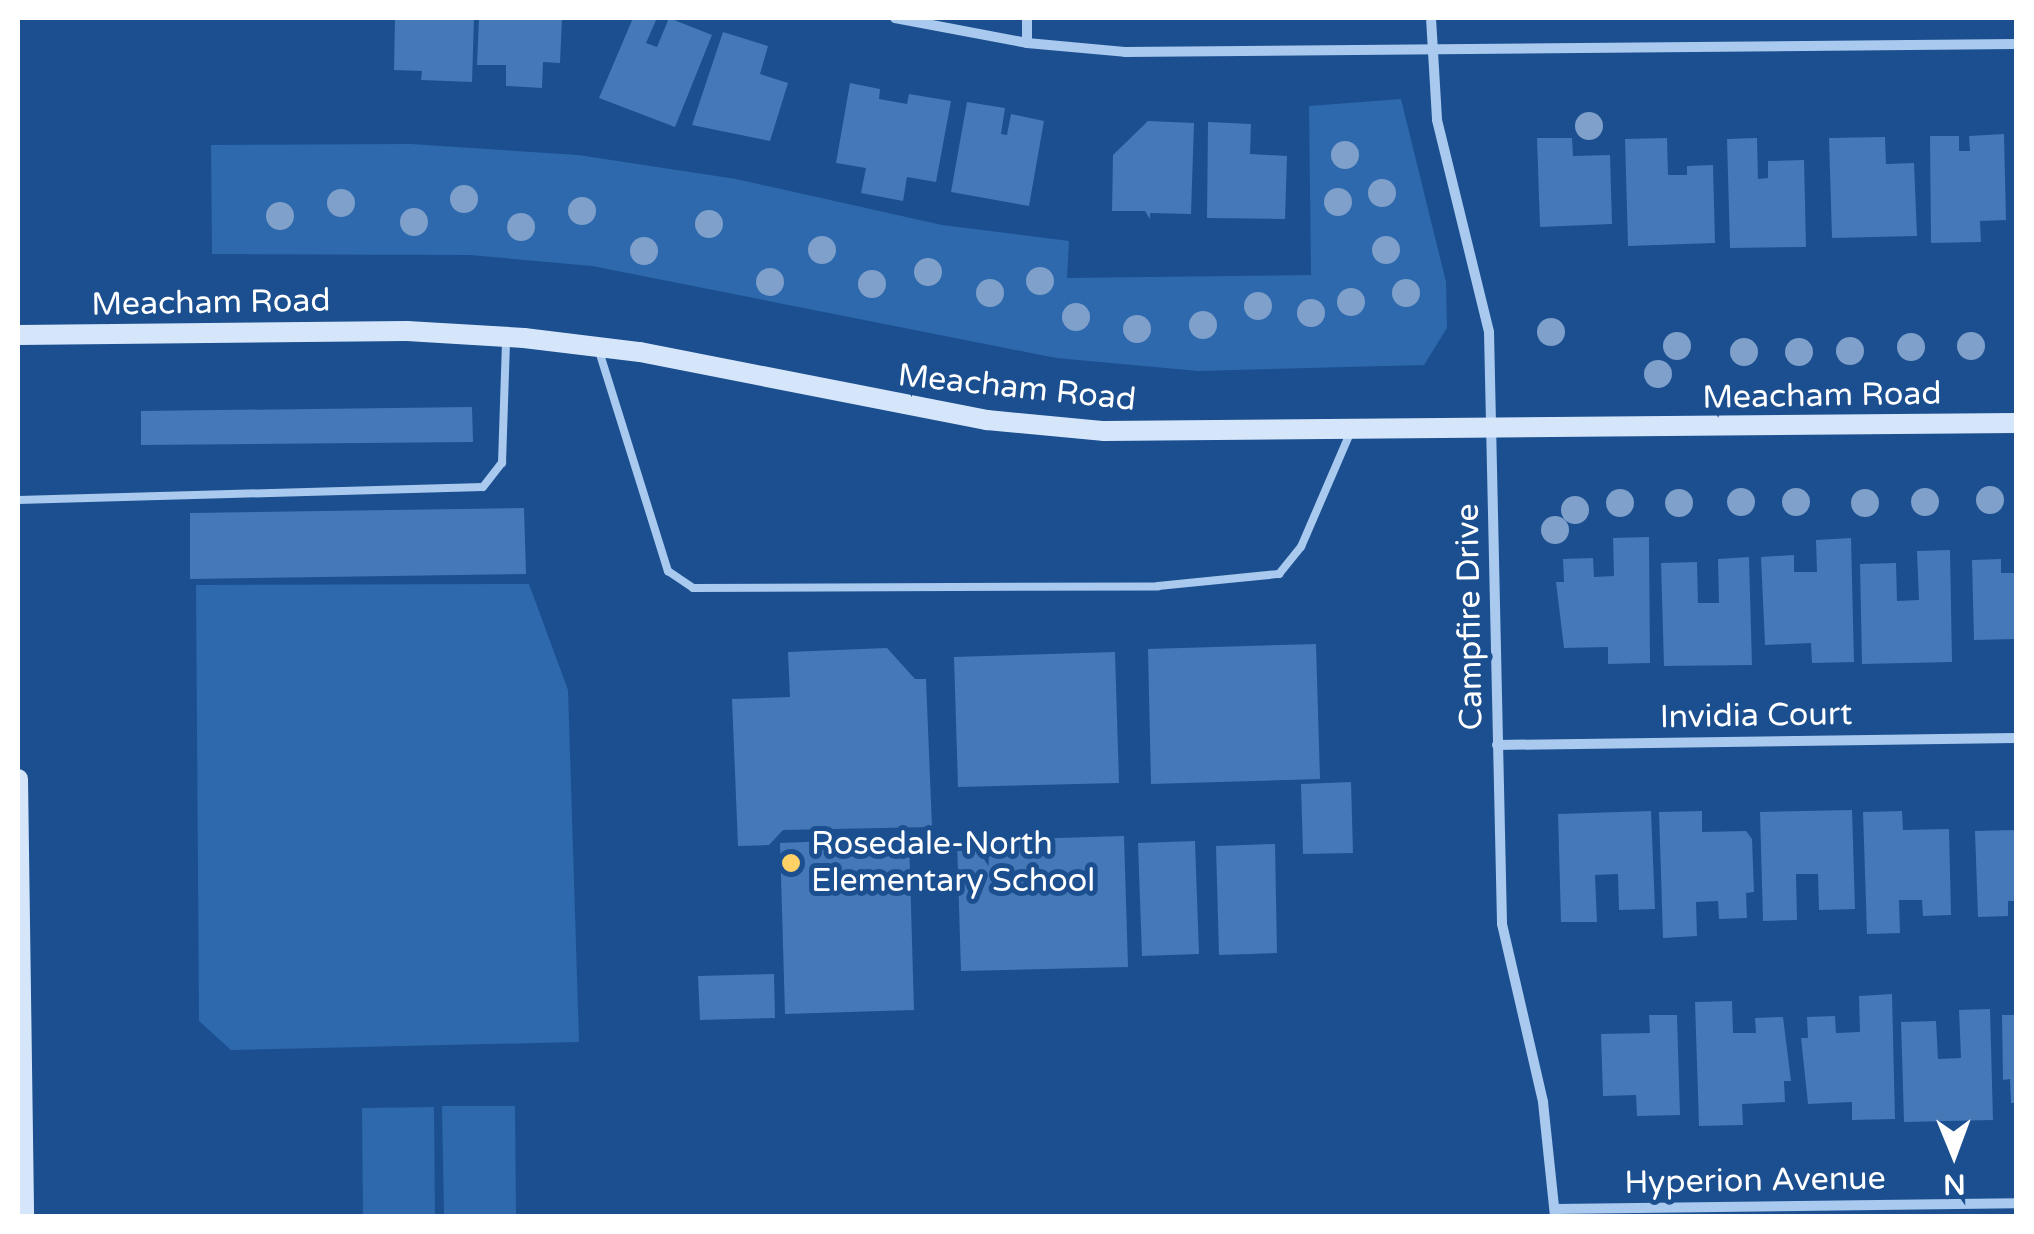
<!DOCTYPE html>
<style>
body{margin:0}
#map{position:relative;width:2034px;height:1234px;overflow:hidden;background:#1b4f8f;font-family:"Varela Round",sans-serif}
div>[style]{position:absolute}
.green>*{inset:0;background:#2e69ad}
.building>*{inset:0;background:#4478b7}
.lane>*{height:8px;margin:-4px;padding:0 4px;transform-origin:4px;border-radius:4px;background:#a9c9ee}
.street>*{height:10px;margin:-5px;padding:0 5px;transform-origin:5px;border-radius:5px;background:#a9c9ee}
.secondary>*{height:20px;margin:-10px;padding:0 10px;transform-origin:10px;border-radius:10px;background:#d6e6fa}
.trees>*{width:28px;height:28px;margin:-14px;border-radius:50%;background:#7ea0ca}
.dots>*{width:28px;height:28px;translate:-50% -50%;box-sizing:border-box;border:5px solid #1b4f8f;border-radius:50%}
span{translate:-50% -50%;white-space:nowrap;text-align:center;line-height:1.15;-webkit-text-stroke:10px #1b4f8f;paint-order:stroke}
.street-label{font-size:32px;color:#fff}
.poi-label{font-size:32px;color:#fff}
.left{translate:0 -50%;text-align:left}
.frame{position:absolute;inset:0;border:20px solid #fff;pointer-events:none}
.north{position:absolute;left:1904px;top:1104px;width:100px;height:100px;-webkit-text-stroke:8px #1b4f8f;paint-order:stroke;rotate:179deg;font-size:28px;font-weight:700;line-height:40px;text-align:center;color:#fff}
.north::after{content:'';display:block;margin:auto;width:35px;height:45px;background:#fff;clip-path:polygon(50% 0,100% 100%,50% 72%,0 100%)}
</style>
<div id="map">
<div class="green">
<div style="clip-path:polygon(1401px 99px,1446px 282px,1447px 328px,1424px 365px,1198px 371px,1056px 358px,592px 266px,470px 255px,212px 254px,211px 145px,411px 144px,578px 155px,736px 179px,942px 225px,1069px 241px,1067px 278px,1311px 275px,1309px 106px)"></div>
<div style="clip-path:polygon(529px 584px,568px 690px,579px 1042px,231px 1050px,199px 1021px,196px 585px)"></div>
<div style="clip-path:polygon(442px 1106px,515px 1106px,516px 1216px,444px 1216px)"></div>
<div style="clip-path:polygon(434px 1107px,435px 1216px,363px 1216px,362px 1108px)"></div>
</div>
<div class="building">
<div style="clip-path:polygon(395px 18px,474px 18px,472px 82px,421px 80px,422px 71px,394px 70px)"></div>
<div style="clip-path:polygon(479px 18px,562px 18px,560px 63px,543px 62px,542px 88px,506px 86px,506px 65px,477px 65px)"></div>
<div style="clip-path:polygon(633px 18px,657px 18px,646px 43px,657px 47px,669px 18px,712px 35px,675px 127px,599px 98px)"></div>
<div style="clip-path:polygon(723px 32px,768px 46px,760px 74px,788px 83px,770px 141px,692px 125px)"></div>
<div style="clip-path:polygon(850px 83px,880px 89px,879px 99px,907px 104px,909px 94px,951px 101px,936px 182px,907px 177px,903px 201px,861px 193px,866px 168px,836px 163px)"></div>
<div style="clip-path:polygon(967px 102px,1005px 108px,1001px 134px,1007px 135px,1011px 114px,1044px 121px,1029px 206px,951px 192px)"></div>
<div style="clip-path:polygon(1148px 121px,1194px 123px,1191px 214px,1150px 213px,1150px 219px,1145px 211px,1112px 211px,1113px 155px)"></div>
<div style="clip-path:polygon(1208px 122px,1251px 124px,1250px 154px,1287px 156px,1285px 219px,1207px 218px)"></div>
<div style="clip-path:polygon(2004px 134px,2006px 220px,1980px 221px,1981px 242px,1931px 243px,1930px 136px,1959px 136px,1959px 151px,1970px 151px,1969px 136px)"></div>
<div style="clip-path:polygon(1885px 137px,1886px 164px,1914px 163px,1917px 236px,1832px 238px,1829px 138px)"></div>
<div style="clip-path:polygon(1537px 138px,1572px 138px,1573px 156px,1610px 155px,1612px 224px,1540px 227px)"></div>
<div style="clip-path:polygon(1667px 138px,1668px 175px,1687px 175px,1687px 166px,1713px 165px,1715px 243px,1628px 246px,1625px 139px)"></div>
<div style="clip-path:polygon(1757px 138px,1758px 179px,1768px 178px,1768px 161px,1804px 160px,1806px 247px,1730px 248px,1727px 139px)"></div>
<div style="clip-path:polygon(472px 407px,473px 442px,141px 445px,141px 411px)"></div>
<div style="clip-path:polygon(524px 508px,526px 574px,190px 579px,190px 513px)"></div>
<div style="clip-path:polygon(1649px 537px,1650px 663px,1608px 664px,1608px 647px,1564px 648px,1556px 582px,1564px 582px,1563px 559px,1593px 558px,1594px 577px,1614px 576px,1613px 538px)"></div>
<div style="clip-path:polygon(1851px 538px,1854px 662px,1812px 663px,1811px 643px,1765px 645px,1761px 557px,1794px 555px,1794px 572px,1817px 572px,1816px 540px)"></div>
<div style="clip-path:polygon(1950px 550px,1952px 662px,1862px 664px,1860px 564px,1896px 563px,1897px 601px,1919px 600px,1917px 551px)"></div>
<div style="clip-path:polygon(1749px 557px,1752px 665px,1664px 666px,1661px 563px,1697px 562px,1698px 603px,1719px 603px,1718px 559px)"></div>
<div style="clip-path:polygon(2001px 559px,2001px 573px,2016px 573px,2016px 639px,1974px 640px,1972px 560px)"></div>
<div style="clip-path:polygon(1316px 644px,1320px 779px,1151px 784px,1148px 649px)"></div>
<div style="clip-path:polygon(887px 648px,915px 679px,926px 679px,932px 827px,783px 830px,769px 845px,738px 846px,732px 699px,790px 697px,788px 652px)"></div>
<div style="clip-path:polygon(1115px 652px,1119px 783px,958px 787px,954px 657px)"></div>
<div style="clip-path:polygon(1351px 782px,1353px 853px,1303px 854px,1301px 784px)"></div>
<div style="clip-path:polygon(1852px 810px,1855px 909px,1819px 910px,1818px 874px,1796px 874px,1797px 920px,1763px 921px,1760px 812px)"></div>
<div style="clip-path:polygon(1651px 811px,1655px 909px,1619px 910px,1618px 874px,1595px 875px,1597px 922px,1561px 922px,1558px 814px)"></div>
<div style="clip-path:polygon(1702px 811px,1702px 832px,1746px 831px,1752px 839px,1754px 892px,1746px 893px,1747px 918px,1719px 919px,1718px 901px,1696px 902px,1697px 936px,1663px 938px,1659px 812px)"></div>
<div style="clip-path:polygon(1902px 811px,1903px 830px,1949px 829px,1951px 915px,1923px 916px,1922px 900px,1899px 900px,1900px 933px,1867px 934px,1863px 812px)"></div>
<div style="clip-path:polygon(2016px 830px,2016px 901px,2008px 901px,2008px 916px,1978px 917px,1975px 831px)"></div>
<div style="clip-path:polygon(1124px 836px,1128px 967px,961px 971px,957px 841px)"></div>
<div style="clip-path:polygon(909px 838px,914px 1010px,785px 1014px,780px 843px)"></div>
<div style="clip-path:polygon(1195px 841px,1199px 954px,1142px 956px,1138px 843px)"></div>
<div style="clip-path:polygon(1275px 844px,1277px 953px,1219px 955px,1216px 846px)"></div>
<div style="clip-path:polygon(774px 974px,775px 1018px,700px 1020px,698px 976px)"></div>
<div style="clip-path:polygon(1892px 994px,1895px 1119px,1852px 1120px,1852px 1102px,1808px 1104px,1801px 1038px,1808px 1038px,1807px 1017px,1835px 1016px,1836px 1033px,1860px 1032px,1859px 996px)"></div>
<div style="clip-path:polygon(1732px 1001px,1733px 1033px,1756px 1033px,1755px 1018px,1783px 1017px,1791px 1081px,1784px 1081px,1785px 1102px,1742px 1104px,1743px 1125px,1699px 1126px,1695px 1002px)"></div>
<div style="clip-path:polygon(1990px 1009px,1993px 1120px,1904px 1122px,1901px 1022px,1936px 1021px,1938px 1059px,1961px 1058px,1959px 1010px)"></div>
<div style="clip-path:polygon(1649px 1015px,1677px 1015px,1680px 1115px,1637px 1116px,1636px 1095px,1603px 1096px,1601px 1034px,1650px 1033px)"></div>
<div style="clip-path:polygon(2002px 1015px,2016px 1015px,2016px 1103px,2011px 1103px,2010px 1079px,2003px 1080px)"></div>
</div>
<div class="lane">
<div style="left:599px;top:351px;width:231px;rotate:72.6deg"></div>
<div style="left:668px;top:571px;width:30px;rotate:34deg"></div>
<div style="left:693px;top:588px;width:465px;rotate:-0.2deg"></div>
<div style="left:1158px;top:586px;width:122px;rotate:-5.7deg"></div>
<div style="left:1279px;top:574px;width:35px;rotate:-51deg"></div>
<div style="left:1301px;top:547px;width:124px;rotate:-66.7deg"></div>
<div style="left:18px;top:500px;width:465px;rotate:-1.6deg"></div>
<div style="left:483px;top:487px;width:31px;rotate:-52deg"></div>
<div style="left:502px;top:463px;width:123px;rotate:-88.1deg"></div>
</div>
<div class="street">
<div style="left:895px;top:18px;width:134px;rotate:10.7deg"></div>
<div style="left:1027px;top:43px;width:98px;rotate:5.2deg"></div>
<div style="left:1125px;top:52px;width:891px;rotate:-0.51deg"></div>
<div style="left:1027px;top:18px;width:25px;rotate:90deg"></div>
<div style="left:1431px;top:18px;width:102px;rotate:86.6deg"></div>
<div style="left:1437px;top:120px;width:218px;rotate:76.2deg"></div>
<div style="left:1489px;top:332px;width:592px;rotate:88.74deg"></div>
<div style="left:1502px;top:924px;width:183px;rotate:77deg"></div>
<div style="left:1543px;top:1102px;width:115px;rotate:84deg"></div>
<div style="left:1497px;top:745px;width:519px;rotate:-0.77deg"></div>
<div style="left:1555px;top:1209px;width:461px;rotate:-0.7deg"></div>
</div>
<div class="secondary">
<div style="left:18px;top:335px;width:389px;rotate:-0.6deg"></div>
<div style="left:407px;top:331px;width:117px;rotate:3.4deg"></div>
<div style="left:524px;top:338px;width:117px;rotate:6.9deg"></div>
<div style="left:640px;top:352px;width:354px;rotate:11.1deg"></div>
<div style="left:987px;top:420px;width:118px;rotate:5.4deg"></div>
<div style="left:1104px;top:431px;width:912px;rotate:-0.5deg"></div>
<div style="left:18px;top:779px;width:437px;rotate:89.2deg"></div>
</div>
<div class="trees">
<div style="left:1589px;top:126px"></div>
<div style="left:1345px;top:155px"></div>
<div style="left:1382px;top:193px"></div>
<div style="left:464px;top:199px"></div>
<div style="left:1338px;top:202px"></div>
<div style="left:341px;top:203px"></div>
<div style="left:582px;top:211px"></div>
<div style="left:280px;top:216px"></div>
<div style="left:414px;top:222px"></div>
<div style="left:709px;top:224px"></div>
<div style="left:521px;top:227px"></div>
<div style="left:822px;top:250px"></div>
<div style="left:1386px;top:250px"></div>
<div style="left:644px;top:251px"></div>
<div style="left:928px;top:272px"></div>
<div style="left:1040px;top:281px"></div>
<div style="left:770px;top:282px"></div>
<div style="left:872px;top:284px"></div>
<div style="left:990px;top:293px"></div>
<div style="left:1406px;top:293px"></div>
<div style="left:1351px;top:302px"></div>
<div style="left:1258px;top:306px"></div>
<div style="left:1311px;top:313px"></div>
<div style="left:1076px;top:317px"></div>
<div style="left:1203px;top:325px"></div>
<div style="left:1137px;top:329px"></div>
<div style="left:1551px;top:332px"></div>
<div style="left:1677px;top:346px"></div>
<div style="left:1971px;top:346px"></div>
<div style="left:1911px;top:347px"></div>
<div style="left:1850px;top:351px"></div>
<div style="left:1744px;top:352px"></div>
<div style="left:1799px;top:352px"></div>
<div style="left:1658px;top:374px"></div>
<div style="left:1990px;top:500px"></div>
<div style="left:1741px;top:502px"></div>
<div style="left:1796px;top:502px"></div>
<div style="left:1925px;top:502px"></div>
<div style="left:1620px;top:503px"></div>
<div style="left:1679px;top:503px"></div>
<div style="left:1865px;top:503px"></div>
<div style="left:1575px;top:510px"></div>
<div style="left:1555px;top:530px"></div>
</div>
<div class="dots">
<div style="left:791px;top:863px;background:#ffd166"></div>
</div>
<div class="street-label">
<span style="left:211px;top:303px;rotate:-1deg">Meacham Road</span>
<span style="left:1017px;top:388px;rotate:6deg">Meacham Road</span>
<span style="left:1822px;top:396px;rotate:-1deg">Meacham Road</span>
<span style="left:1470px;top:617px;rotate:-91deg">Campfire Drive</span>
<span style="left:1756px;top:716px;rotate:-1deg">Invidia Court</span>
<span style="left:1755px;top:1181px;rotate:-1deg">Hyperion Avenue</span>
</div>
<div class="poi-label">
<span class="left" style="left:811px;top:863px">Rosedale-North<br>Elementary School</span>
</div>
<div class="frame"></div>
<div class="north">N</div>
</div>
